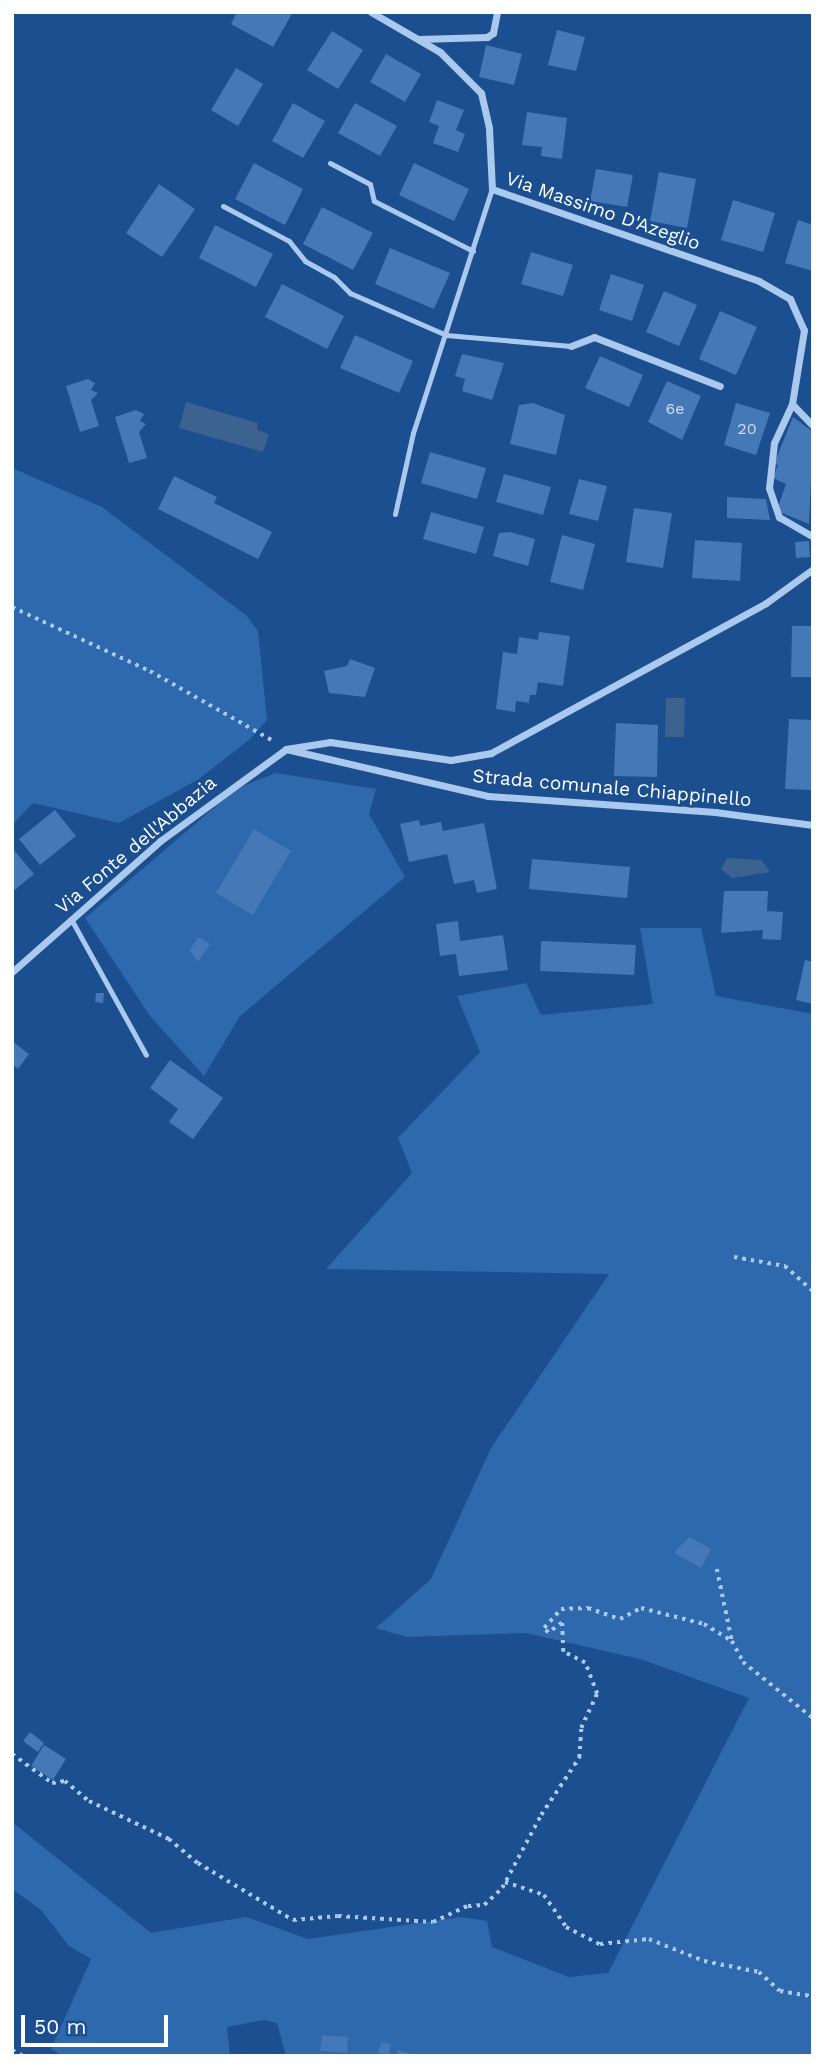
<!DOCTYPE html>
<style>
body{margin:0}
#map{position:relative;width:825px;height:2068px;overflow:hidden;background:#1b4f8f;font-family:"Work Sans",sans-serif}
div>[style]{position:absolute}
.green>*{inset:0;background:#2e69ad}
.water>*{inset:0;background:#3c6290}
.building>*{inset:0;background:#4478b7}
.path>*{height:3.5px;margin-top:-1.75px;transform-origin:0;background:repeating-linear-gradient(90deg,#a9c9ee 0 3.5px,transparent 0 8.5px)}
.lane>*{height:5px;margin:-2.5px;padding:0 2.5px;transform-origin:2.5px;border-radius:2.5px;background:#a9c9ee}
.street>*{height:7px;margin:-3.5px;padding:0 3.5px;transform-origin:3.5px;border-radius:3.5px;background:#a9c9ee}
span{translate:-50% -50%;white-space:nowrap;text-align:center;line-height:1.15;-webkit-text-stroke:5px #1b4f8f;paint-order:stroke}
.number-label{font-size:16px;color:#d0dded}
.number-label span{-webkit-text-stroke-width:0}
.street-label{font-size:19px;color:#fff}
.frame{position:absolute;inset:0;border:14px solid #fff;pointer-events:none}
.scale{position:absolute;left:21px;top:2015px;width:147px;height:32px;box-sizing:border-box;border:4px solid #fff;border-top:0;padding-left:9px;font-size:21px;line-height:24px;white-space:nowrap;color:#fff;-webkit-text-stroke:5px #1b4f8f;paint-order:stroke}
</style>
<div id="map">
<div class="green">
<div style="clip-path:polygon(12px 468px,102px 507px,246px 615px,258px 631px,267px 720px,250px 739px,199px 779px,119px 823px,33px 803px,12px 825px)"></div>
<div style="clip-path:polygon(276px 773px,376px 789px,369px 814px,405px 877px,240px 1016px,204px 1076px,150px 1016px,85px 918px,222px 801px,245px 785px)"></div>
<div style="clip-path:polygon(640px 928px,701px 928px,716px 996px,813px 1014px,813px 2056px,286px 2056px,277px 2023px,264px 2020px,227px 2027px,230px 2056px,63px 2056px,51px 2049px,91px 1959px,69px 1946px,41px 1910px,12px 1889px,12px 1822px,151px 1933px,246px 1917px,308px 1939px,460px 1917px,487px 1921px,492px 1947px,569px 1977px,608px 1973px,749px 1698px,640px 1659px,526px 1633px,407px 1637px,376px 1628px,431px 1579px,491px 1448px,609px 1274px,326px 1269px,412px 1173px,398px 1138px,480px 1052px,457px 996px,526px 983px,541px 1015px,653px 1004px)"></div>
</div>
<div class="water">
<div style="clip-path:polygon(186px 402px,258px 423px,257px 430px,269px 434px,263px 452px,179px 428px)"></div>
<div style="clip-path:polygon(666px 698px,685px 698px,684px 737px,665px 737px)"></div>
<div style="clip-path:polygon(727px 858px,761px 860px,770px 872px,732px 878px,721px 869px)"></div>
</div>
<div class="building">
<div style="clip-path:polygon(237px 12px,293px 12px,273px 47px,231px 24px)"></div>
<div style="clip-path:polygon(557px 30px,585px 37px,576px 71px,548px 65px)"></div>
<div style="clip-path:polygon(332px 31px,363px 50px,338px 89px,307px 70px)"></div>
<div style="clip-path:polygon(486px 45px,522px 54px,514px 85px,479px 77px)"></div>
<div style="clip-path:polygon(386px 54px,421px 74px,405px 102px,370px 82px)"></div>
<div style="clip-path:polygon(236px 68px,263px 84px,238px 126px,211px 110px)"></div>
<div style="clip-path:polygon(437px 100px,464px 110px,456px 130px,465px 134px,458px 152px,433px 143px,439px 126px,429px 122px)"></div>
<div style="clip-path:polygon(293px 103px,325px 121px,303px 158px,272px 141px)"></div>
<div style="clip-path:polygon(355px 103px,397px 126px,380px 156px,338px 133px)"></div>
<div style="clip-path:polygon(527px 112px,567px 118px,562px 159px,541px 156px,542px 147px,522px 145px)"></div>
<div style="clip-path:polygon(254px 163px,303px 189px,285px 225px,235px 199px)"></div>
<div style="clip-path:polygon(414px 163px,469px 189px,454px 221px,399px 195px)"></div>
<div style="clip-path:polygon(596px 169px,633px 175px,627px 207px,590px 201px)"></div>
<div style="clip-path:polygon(659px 172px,696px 179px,687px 228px,650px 221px)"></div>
<div style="clip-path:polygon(159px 184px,195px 209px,162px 257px,126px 233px)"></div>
<div style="clip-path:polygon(733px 200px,775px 213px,763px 252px,721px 240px)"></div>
<div style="clip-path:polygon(322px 207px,373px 233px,353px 270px,303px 244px)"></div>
<div style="clip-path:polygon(798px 220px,813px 225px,813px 271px,785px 263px)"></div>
<div style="clip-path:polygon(215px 225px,273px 254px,256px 287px,199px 258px)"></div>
<div style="clip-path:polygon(390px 248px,450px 273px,434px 309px,375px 284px)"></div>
<div style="clip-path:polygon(531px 252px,573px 265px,563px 296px,521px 284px)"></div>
<div style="clip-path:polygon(611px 274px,644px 285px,632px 321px,599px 310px)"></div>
<div style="clip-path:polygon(282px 284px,344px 316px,327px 349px,265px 317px)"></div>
<div style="clip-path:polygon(664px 291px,697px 305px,679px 346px,646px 332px)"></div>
<div style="clip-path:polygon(720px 311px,757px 327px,736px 375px,699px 359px)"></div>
<div style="clip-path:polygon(355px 335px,413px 361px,399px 393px,340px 368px)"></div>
<div style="clip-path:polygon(462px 354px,504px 363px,492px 400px,462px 391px,465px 379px,455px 376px)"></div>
<div style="clip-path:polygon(600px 356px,643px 375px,629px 407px,585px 388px)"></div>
<div style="clip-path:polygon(88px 379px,95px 383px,91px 390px,98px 393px,91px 400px,99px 426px,80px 432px,66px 386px)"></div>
<div style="clip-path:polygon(667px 381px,701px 396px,682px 440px,648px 422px)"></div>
<div style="clip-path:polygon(533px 403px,565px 415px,556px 455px,510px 444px,519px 405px)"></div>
<div style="clip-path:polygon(736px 403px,770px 413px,756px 455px,724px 445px)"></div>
<div style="clip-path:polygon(136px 410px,144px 414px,140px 421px,146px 424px,139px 432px,147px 458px,129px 463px,115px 417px)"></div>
<div style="clip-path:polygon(793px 417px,813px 432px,809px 524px,782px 513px,778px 507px,786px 484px,773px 478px,778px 465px,774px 464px)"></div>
<div style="clip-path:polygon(430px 452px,486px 468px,477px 499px,421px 483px)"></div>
<div style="clip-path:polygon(504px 474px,551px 487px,543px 515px,496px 502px)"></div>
<div style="clip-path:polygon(174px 476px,217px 497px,214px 503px,272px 532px,258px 559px,158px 509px)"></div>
<div style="clip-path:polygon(579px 479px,607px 486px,598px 521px,569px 514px)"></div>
<div style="clip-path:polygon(727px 497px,766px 499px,770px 520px,727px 518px)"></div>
<div style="clip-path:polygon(634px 508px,672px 513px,663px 568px,626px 562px)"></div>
<div style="clip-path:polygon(431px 512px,484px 527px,476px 554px,423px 539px)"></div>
<div style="clip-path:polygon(510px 532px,535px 539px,528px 566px,493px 556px,499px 533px)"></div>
<div style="clip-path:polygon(562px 535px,595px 544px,583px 590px,550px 582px)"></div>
<div style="clip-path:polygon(695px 540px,742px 543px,740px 581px,692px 578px)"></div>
<div style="clip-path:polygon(809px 541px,810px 557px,796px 558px,795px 542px)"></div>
<div style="clip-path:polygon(792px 626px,813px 626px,813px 677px,791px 677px)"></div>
<div style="clip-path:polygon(539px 632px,570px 636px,563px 686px,538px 682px,536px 695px,530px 695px,529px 703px,516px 701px,515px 712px,496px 709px,503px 652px,517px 654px,519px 637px,538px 640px)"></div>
<div style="clip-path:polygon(350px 659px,375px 668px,365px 697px,329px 693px,324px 671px,347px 666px)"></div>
<div style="clip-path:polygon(789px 719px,813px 720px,813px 790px,785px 789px)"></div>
<div style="clip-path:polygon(616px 723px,658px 725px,657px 777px,614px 776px)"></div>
<div style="clip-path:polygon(55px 810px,76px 836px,40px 865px,19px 839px)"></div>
<div style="clip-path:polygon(419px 820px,420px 826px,441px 822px,443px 831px,484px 823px,497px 889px,477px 893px,474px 880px,454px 884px,447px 854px,409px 862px,400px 824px)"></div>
<div style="clip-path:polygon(254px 829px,291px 851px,253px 915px,216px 893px)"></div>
<div style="clip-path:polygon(12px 848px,34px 874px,12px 892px)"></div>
<div style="clip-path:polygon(532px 859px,630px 867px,627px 898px,529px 889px)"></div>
<div style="clip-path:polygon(724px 891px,768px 891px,767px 911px,783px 912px,781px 940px,762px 939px,763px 930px,721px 933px)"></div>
<div style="clip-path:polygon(458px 921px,460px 941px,503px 935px,508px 970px,459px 976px,456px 954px,440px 956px,436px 924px)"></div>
<div style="clip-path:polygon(198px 937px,210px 944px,198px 962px,190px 950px)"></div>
<div style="clip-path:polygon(541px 941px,636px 945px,634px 975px,540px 971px)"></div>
<div style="clip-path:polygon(805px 960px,813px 962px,813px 1004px,796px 1000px)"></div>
<div style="clip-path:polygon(96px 993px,104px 993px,103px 1003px,95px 1002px)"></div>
<div style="clip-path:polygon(12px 1041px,29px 1054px,18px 1069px,12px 1064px)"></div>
<div style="clip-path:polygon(170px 1060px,223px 1098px,193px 1139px,169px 1122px,178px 1109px,150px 1088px)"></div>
<div style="clip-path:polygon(689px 1537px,711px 1549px,701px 1568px,674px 1553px)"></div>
<div style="clip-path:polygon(30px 1732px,44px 1743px,38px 1752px,23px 1741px)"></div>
<div style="clip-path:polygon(44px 1745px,66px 1759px,53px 1780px,31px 1766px)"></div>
<div style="clip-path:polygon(322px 2035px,348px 2037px,347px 2053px,320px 2051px)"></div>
<div style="clip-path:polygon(381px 2042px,391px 2044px,389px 2055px,378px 2053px)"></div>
<div style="clip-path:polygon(398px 2050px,414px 2055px,414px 2056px,396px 2056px)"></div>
</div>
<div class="path">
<div style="left:12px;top:607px;width:152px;rotate:24.9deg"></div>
<div style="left:150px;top:671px;width:144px;rotate:29.6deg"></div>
<div style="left:734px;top:1257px;width:52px;rotate:10deg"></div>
<div style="left:785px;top:1266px;width:38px;rotate:42deg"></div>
<div style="left:717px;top:1569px;width:74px;rotate:78.2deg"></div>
<div style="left:732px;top:1641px;width:24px;rotate:62deg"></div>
<div style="left:743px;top:1662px;width:90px;rotate:38.7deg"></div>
<div style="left:12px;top:1754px;width:49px;rotate:35.9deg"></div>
<div style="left:52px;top:1783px;width:13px;rotate:-9deg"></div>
<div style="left:65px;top:1781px;width:31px;rotate:40deg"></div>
<div style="left:89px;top:1801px;width:89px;rotate:25.4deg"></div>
<div style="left:169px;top:1839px;width:38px;rotate:40deg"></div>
<div style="left:198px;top:1863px;width:111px;rotate:31deg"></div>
<div style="left:293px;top:1920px;width:45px;rotate:-5.1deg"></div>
<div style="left:338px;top:1916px;width:95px;rotate:3.6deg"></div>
<div style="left:433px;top:1922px;width:38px;rotate:-25deg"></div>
<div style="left:468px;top:1906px;width:16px;rotate:-4deg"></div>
<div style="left:484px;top:1905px;width:25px;rotate:-43deg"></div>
<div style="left:502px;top:1888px;width:83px;rotate:-61.9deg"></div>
<div style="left:541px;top:1815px;width:69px;rotate:-56.3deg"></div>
<div style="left:579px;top:1758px;width:30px;rotate:-86deg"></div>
<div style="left:581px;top:1728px;width:38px;rotate:-65deg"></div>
<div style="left:597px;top:1694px;width:33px;rotate:-111deg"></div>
<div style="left:585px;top:1663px;width:25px;rotate:-153deg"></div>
<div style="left:563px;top:1652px;width:29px;rotate:-92deg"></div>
<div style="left:562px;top:1623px;width:17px;rotate:144deg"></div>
<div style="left:548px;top:1633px;width:6px;rotate:-129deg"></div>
<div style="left:544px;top:1628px;width:25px;rotate:-48deg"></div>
<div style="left:561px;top:1609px;width:27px;rotate:-2deg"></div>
<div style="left:588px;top:1608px;width:34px;rotate:19deg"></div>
<div style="left:620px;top:1619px;width:24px;rotate:-28deg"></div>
<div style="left:641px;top:1608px;width:65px;rotate:14.3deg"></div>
<div style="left:704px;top:1624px;width:33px;rotate:31deg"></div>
<div style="left:505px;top:1882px;width:41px;rotate:18.4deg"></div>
<div style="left:544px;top:1895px;width:39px;rotate:55deg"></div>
<div style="left:566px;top:1927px;width:38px;rotate:27deg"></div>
<div style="left:600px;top:1944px;width:49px;rotate:-5.8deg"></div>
<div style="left:649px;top:1939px;width:59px;rotate:21.8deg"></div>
<div style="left:704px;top:1961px;width:56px;rotate:11.3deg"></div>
<div style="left:759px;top:1972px;width:28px;rotate:42deg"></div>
<div style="left:780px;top:1991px;width:33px;rotate:9deg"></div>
<div style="left:12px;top:2050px;width:13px;rotate:29deg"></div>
</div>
<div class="lane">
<div style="left:330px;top:163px;width:45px;rotate:27.7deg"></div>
<div style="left:370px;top:184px;width:17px;rotate:77deg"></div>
<div style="left:374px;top:201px;width:111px;rotate:26.8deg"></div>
<div style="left:223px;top:206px;width:75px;rotate:27.9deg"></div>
<div style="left:289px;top:241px;width:26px;rotate:51deg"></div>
<div style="left:305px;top:261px;width:33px;rotate:29deg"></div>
<div style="left:334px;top:277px;width:23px;rotate:45deg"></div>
<div style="left:350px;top:293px;width:105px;rotate:23.6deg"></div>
<div style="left:446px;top:335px;width:125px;rotate:5deg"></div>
<div style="left:395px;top:514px;width:83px;rotate:-77.5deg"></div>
<div style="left:413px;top:433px;width:256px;rotate:-72.1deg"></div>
<div style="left:71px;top:919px;width:155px;rotate:61.1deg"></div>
</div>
<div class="street">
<div style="left:371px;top:12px;width:80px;rotate:30.1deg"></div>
<div style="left:440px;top:52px;width:58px;rotate:45deg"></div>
<div style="left:481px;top:93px;width:36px;rotate:77deg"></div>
<div style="left:489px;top:128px;width:61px;rotate:87.2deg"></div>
<div style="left:492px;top:189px;width:282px;rotate:19deg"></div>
<div style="left:759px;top:281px;width:36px;rotate:30deg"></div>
<div style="left:790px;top:299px;width:34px;rotate:66deg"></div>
<div style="left:804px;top:330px;width:75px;rotate:99.2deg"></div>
<div style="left:792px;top:404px;width:30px;rotate:46deg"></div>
<div style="left:419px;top:39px;width:68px;rotate:-1.7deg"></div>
<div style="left:487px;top:37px;width:7px;rotate:-34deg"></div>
<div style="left:493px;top:33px;width:21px;rotate:-79deg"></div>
<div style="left:571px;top:346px;width:25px;rotate:-21deg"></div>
<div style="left:594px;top:337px;width:135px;rotate:21.3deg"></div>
<div style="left:792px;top:404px;width:43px;rotate:114.8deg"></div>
<div style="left:774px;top:443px;width:45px;rotate:96.3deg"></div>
<div style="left:769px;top:488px;width:31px;rotate:71deg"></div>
<div style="left:779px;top:517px;width:39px;rotate:30deg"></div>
<div style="left:286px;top:749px;width:207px;rotate:13.1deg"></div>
<div style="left:488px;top:796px;width:228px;rotate:4deg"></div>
<div style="left:715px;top:812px;width:99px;rotate:7.6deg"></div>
<div style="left:12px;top:972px;width:198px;rotate:-41.5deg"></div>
<div style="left:160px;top:841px;width:156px;rotate:-36.1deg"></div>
<div style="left:286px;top:749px;width:45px;rotate:-9deg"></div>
<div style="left:330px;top:742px;width:122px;rotate:8.5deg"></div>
<div style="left:451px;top:760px;width:41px;rotate:-9.9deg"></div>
<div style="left:491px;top:753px;width:313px;rotate:-28.6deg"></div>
<div style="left:766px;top:603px;width:58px;rotate:-35.9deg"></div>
</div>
<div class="number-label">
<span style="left:675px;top:409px">6e</span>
<span style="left:747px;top:429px">20</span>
</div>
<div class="street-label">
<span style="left:603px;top:211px;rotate:19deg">Via Massimo D'Azeglio</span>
<span style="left:612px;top:788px;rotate:5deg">Strada comunale Chiappinello</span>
<span style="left:136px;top:845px;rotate:-40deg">Via Fonte dell'Abbazia</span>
</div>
<div class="frame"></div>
<div class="scale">50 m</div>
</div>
